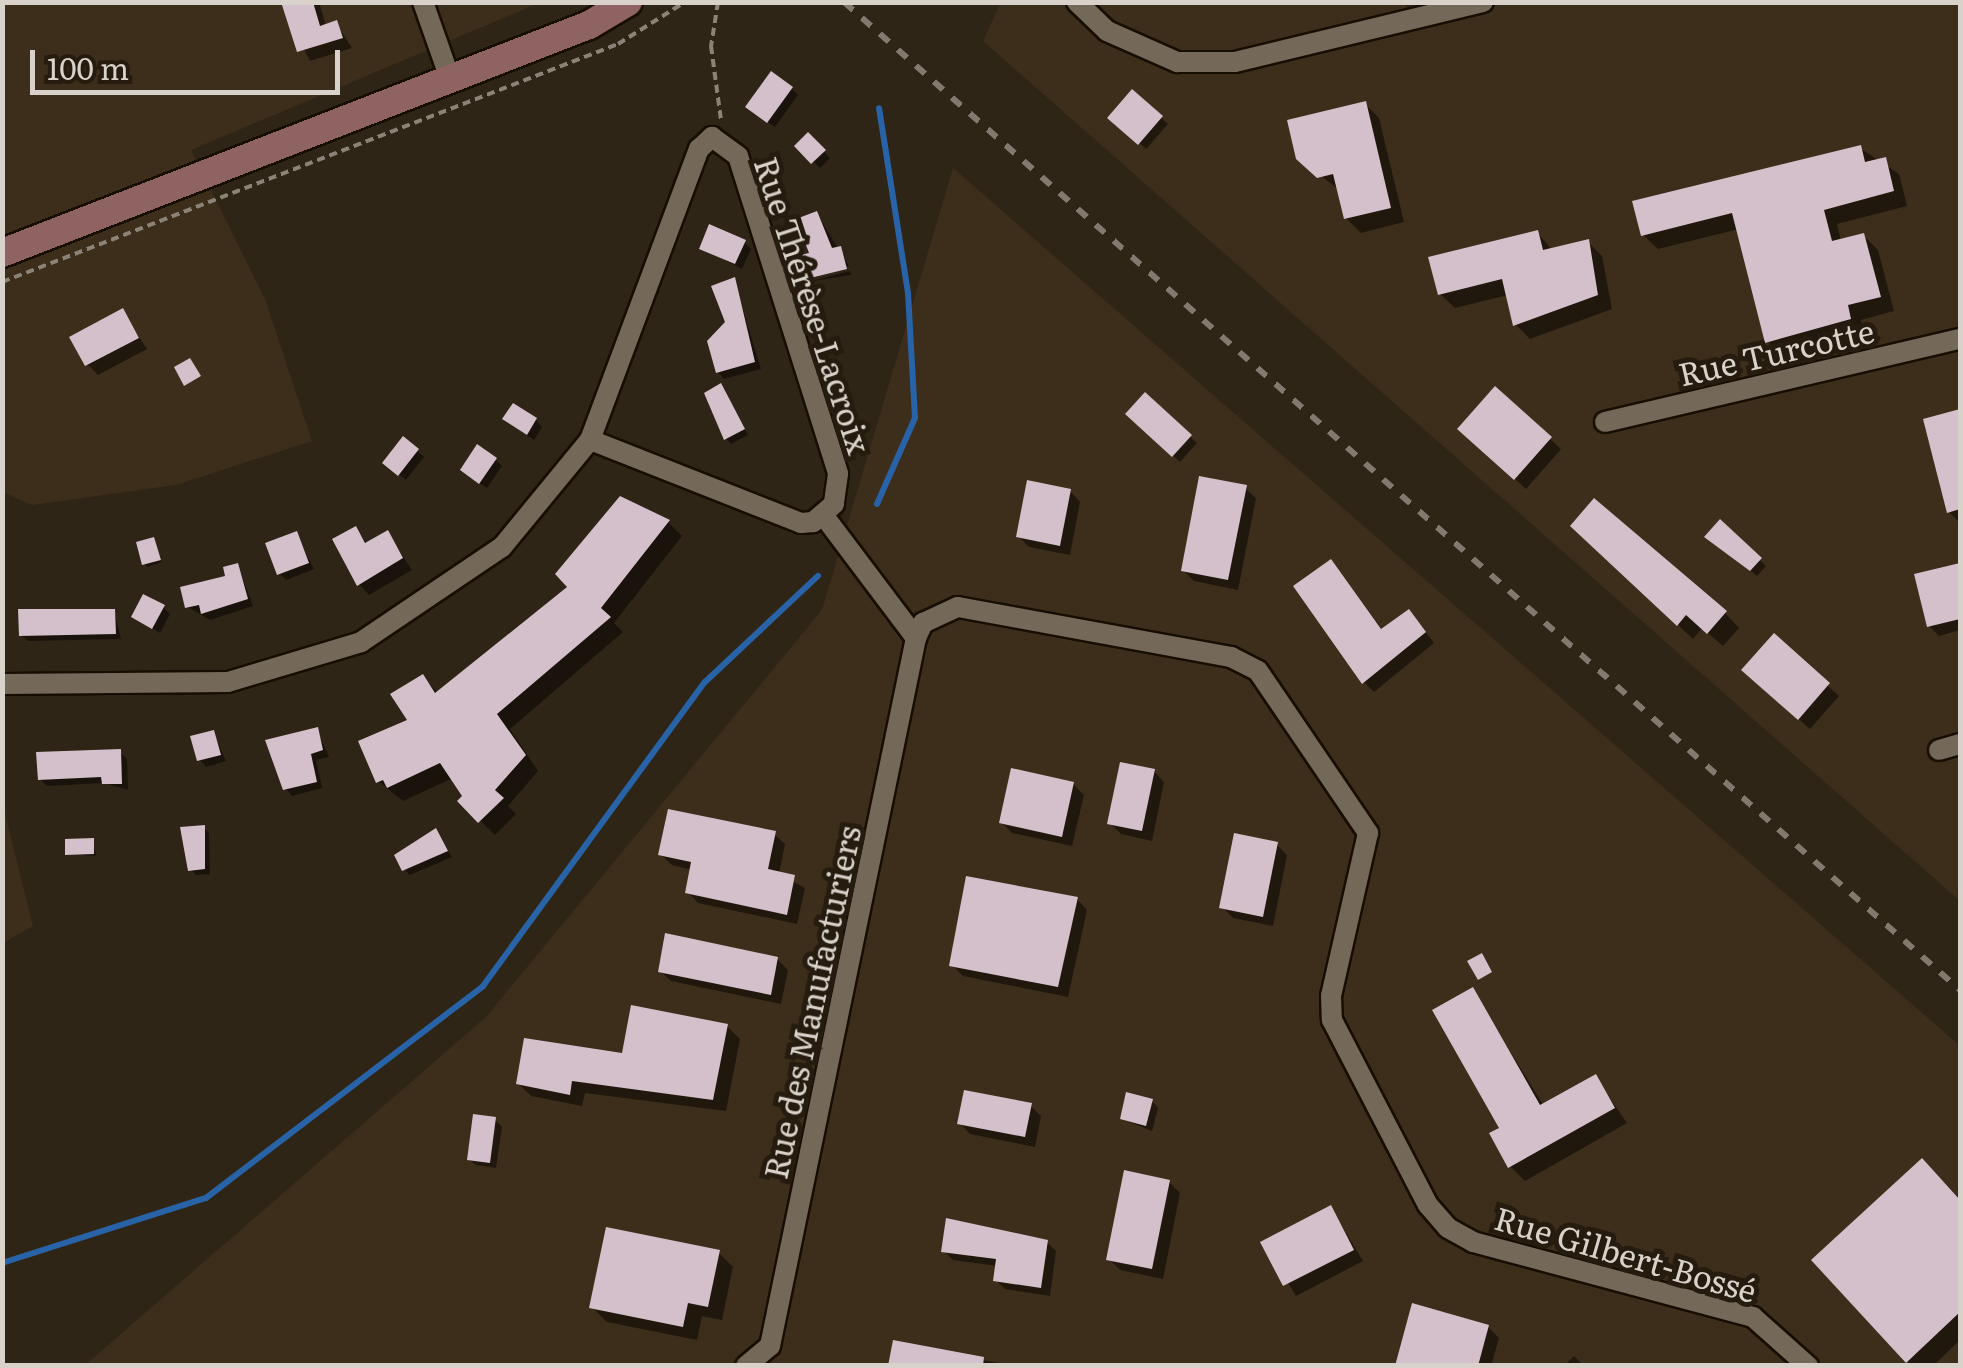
<!DOCTYPE html>
<meta charset="utf-8">
<style>
body{margin:0}
#map{position:relative;width:1963px;height:1368px;overflow:hidden;background:#2f2517;font-family:Literata,serif}
div>[style]{position:absolute}
.built>*{inset:0;background:#3c2e1a}
.shadow>*{inset:0;background:#0007}
.stream>*{height:6px;margin:-3px;padding:0 3px;transform-origin:3px;border-radius:3px;background:#2863a7}
.building>*{inset:0;background:#d4c0cb}
.path>*{height:4px;margin-top:-2px;transform-origin:0;background:repeating-linear-gradient(90deg,#8b8378 0 8px,transparent 0 13px)}
.roads{filter:drop-shadow(2px 0 #170e03) drop-shadow(-2px 0 #170e03) drop-shadow(0 2px #170e03) drop-shadow(0 -2px #170e03)}
.minor>*{height:20px;margin:-10px;padding:0 10px;transform-origin:10px;border-radius:10px;background:#746859}
.secondary>*{height:28px;margin:-14px;padding:0 14px;transform-origin:14px;border-radius:14px;background:#8e6362}
.rail>*{height:6px;margin-top:-3px;transform-origin:0;background:repeating-linear-gradient(90deg,#827a6f 0 12px,transparent 0 24px)}
span{translate:-50% -50%;white-space:nowrap;text-align:center;line-height:1.15;-webkit-text-stroke:10px #251b0e;paint-order:stroke}
.street-label{font-size:32px;color:#d9d2ca}
.frame{position:absolute;inset:0;border:5px solid #d9d2ca;pointer-events:none}
.scale{position:absolute;left:30px;top:50px;width:310px;height:45px;box-sizing:border-box;border:5px solid #d9d2ca;border-top:0;padding-left:12px;font-size:30px;line-height:35px;white-space:nowrap;color:#d9d2ca;-webkit-text-stroke:8px #251b0e;paint-order:stroke}
</style>
<div id="map">
<div class="built">
<div style="clip-path:polygon(1001px 2px,1405px 2px,1407px 13px,1457px 2px,1960px 3px,1960px 901px,983px 41px)"></div>
<div style="clip-path:polygon(3px 3px,539px 3px,191px 150px,265px 299px,312px 441px,176px 485px,32px 505px,3px 492px)"></div>
<div style="clip-path:polygon(953px 168px,1960px 1046px,1960px 1365px,84px 1366px,486px 1017px,822px 610px)"></div>
<div style="clip-path:polygon(3px 805px,33px 926px,3px 943px,2px 943px)"></div>
</div>
<div class="shadow">
<div style="clip-path:polygon(280px 2px,319px 2px,326px 26px,336px 23px,352px 48px,310px 61px)"></div>
<div style="clip-path:polygon(791px 88px,798px 95px,775px 127px,755px 113px)"></div>
<div style="clip-path:polygon(1133px 93px,1168px 124px,1146px 149px,1111px 118px)"></div>
<div style="clip-path:polygon(1365px 104px,1379px 118px,1404px 222px,1361px 233px,1346px 218px,1339px 190px,1299px 158px)"></div>
<div style="clip-path:polygon(808px 135px,830px 158px,820px 168px,798px 146px)"></div>
<div style="clip-path:polygon(1860px 148px,1899px 174px,1907px 206px,1837px 224px,1841px 241px,1864px 236px,1878px 250px,1894px 311px,1861px 320px,1864px 333px,1782px 357px,1768px 342px,1739px 229px,1658px 249px,1643px 235px)"></div>
<div style="clip-path:polygon(817px 214px,849px 266px,804px 277px,812px 255px)"></div>
<div style="clip-path:polygon(1537px 232px,1553px 251px,1588px 242px,1602px 256px,1612px 309px,1530px 339px,1516px 325px,1508px 295px,1455px 308px,1440px 294px)"></div>
<div style="clip-path:polygon(744px 242px,751px 249px,742px 269px,702px 248px)"></div>
<div style="clip-path:polygon(850px 271px,851px 275px,807px 282px)"></div>
<div style="clip-path:polygon(734px 280px,761px 369px,724px 379px,718px 372px)"></div>
<div style="clip-path:polygon(122px 311px,147px 349px,98px 375px,87px 364px)"></div>
<div style="clip-path:polygon(721px 386px,748px 435px,731px 444px,726px 438px)"></div>
<div style="clip-path:polygon(1495px 390px,1561px 449px,1526px 489px,1471px 439px)"></div>
<div style="clip-path:polygon(1145px 396px,1197px 443px,1180px 462px,1128px 414px)"></div>
<div style="clip-path:polygon(1960px 412px,1960px 523px,1949px 512px,1926px 421px)"></div>
<div style="clip-path:polygon(536px 420px,542px 427px,534px 440px,512px 425px)"></div>
<div style="clip-path:polygon(404px 440px,424px 457px,406px 480px,392px 469px)"></div>
<div style="clip-path:polygon(495px 460px,502px 466px,487px 488px,469px 477px)"></div>
<div style="clip-path:polygon(1245px 488px,1256px 498px,1238px 590px,1194px 581px,1183px 570px)"></div>
<div style="clip-path:polygon(1070px 491px,1080px 502px,1070px 555px,1029px 547px,1018px 536px)"></div>
<div style="clip-path:polygon(668px 522px,682px 536px,614px 623px,623px 632px,510px 729px,538px 771px,508px 806px,516px 814px,495px 835px,460px 801px,465px 796px,453px 778px,403px 801px,378px 781px,410px 721px,423px 677px,438px 693px)"></div>
<div style="clip-path:polygon(1721px 522px,1766px 566px,1757px 576px,1708px 537px)"></div>
<div style="clip-path:polygon(356px 529px,368px 544px,388px 534px,412px 570px,369px 595px,359px 584px)"></div>
<div style="clip-path:polygon(296px 534px,314px 569px,286px 580px,279px 573px)"></div>
<div style="clip-path:polygon(154px 540px,162px 562px,147px 567px,145px 564px)"></div>
<div style="clip-path:polygon(1588px 540px,1725px 613px,1739px 628px,1723px 646px,1702px 628px,1693px 639px)"></div>
<div style="clip-path:polygon(1331px 562px,1383px 631px,1419px 623px,1434px 643px,1374px 692px,1364px 682px)"></div>
<div style="clip-path:polygon(238px 566px,253px 606px,210px 620px,188px 607px)"></div>
<div style="clip-path:polygon(1960px 566px,1960px 630px,1939px 636px,1929px 626px,1917px 576px)"></div>
<div style="clip-path:polygon(163px 607px,170px 614px,160px 633px,134px 617px)"></div>
<div style="clip-path:polygon(114px 611px,121px 639px,28px 641px,21px 635px)"></div>
<div style="clip-path:polygon(1774px 637px,1839px 696px,1810px 729px,1755px 680px)"></div>
<div style="clip-path:polygon(317px 730px,329px 757px,316px 760px,322px 788px,292px 796px,286px 789px)"></div>
<div style="clip-path:polygon(213px 732px,226px 761px,206px 767px,200px 760px)"></div>
<div style="clip-path:polygon(120px 752px,127px 759px,128px 790px,104px 783px,47px 786px,40px 779px)"></div>
<div style="clip-path:polygon(1154px 771px,1164px 782px,1152px 841px,1121px 834px,1110px 823px)"></div>
<div style="clip-path:polygon(1073px 784px,1084px 795px,1072px 846px,1012px 833px,1001px 822px)"></div>
<div style="clip-path:polygon(204px 828px,209px 833px,210px 874px,196px 875px,190px 869px)"></div>
<div style="clip-path:polygon(435px 832px,452px 857px,410px 875px,404px 869px)"></div>
<div style="clip-path:polygon(774px 834px,785px 844px,779px 874px,805px 888px,797px 924px,698px 903px,688px 892px,692px 870px,672px 865px,661px 855px)"></div>
<div style="clip-path:polygon(93px 840px,96px 856px,68px 854px)"></div>
<div style="clip-path:polygon(1276px 844px,1287px 855px,1273px 926px,1233px 918px,1222px 907px)"></div>
<div style="clip-path:polygon(1077px 899px,1087px 910px,1068px 997px,963px 976px,952px 965px)"></div>
<div style="clip-path:polygon(777px 959px,788px 970px,781px 1004px,671px 981px,660px 971px)"></div>
<div style="clip-path:polygon(1472px 990px,1544px 1106px,1595px 1077px,1627px 1123px,1525px 1181px,1510px 1166px)"></div>
<div style="clip-path:polygon(727px 1026px,740px 1039px,726px 1111px,585px 1093px,582px 1106px,531px 1096px,518px 1083px)"></div>
<div style="clip-path:polygon(1152px 1101px,1158px 1108px,1152px 1131px,1122px 1119px)"></div>
<div style="clip-path:polygon(1031px 1106px,1041px 1116px,1035px 1147px,970px 1134px,960px 1123px)"></div>
<div style="clip-path:polygon(495px 1120px,502px 1127px,496px 1168px,476px 1165px,469px 1159px)"></div>
<div style="clip-path:polygon(1922px 1162px,1960px 1202px,1960px 1340px,1933px 1366px,1912px 1366px,1815px 1261px)"></div>
<div style="clip-path:polygon(1169px 1182px,1180px 1193px,1163px 1279px,1120px 1270px,1109px 1259px)"></div>
<div style="clip-path:polygon(1331px 1208px,1363px 1261px,1296px 1296px,1264px 1243px)"></div>
<div style="clip-path:polygon(1047px 1242px,1056px 1251px,1050px 1296px,1005px 1289px,996px 1280px,998px 1266px,953px 1260px,944px 1251px)"></div>
<div style="clip-path:polygon(718px 1252px,733px 1267px,722px 1320px,702px 1316px,697px 1340px,607px 1322px,592px 1307px)"></div>
<div style="clip-path:polygon(1488px 1327px,1499px 1338px,1491px 1366px,1467px 1366px)"></div>
<div style="clip-path:polygon(895px 1343px,1004px 1364px,1006px 1366px,891px 1366px)"></div>
<div style="clip-path:polygon(1574px 1356px,1584px 1366px,1564px 1366px)"></div>
</div>
<div class="stream">
<div style="left:877px;top:504px;width:94px;rotate:-66.2deg"></div>
<div style="left:915px;top:418px;width:125px;rotate:-93.2deg"></div>
<div style="left:908px;top:293px;width:187px;rotate:-98.9deg"></div>
<div style="left:2px;top:1263px;width:214px;rotate:-17.7deg"></div>
<div style="left:206px;top:1198px;width:349px;rotate:-37.4deg"></div>
<div style="left:483px;top:986px;width:376px;rotate:-53.9deg"></div>
<div style="left:705px;top:682px;width:155px;rotate:-43.2deg"></div>
</div>
<div class="building">
<div style="clip-path:polygon(281px 2px,313px 2px,320px 26px,337px 20px,343px 38px,297px 52px)"></div>
<div style="clip-path:polygon(771px 71px,793px 87px,767px 123px,745px 107px)"></div>
<div style="clip-path:polygon(1132px 89px,1163px 116px,1138px 145px,1107px 118px)"></div>
<div style="clip-path:polygon(1366px 101px,1391px 208px,1344px 219px,1333px 174px,1317px 178px,1296px 159px,1287px 120px)"></div>
<div style="clip-path:polygon(808px 132px,826px 150px,811px 164px,794px 146px)"></div>
<div style="clip-path:polygon(1861px 145px,1865px 162px,1886px 157px,1894px 191px,1824px 210px,1832px 241px,1864px 233px,1881px 297px,1848px 305px,1851px 319px,1765px 343px,1732px 213px,1641px 236px,1632px 201px)"></div>
<div style="clip-path:polygon(817px 211px,832px 248px,841px 246px,847px 269px,802px 280px,796px 256px,809px 253px,796px 219px)"></div>
<div style="clip-path:polygon(709px 224px,746px 240px,735px 264px,699px 249px)"></div>
<div style="clip-path:polygon(1538px 230px,1543px 250px,1589px 239px,1598px 295px,1513px 326px,1502px 279px,1438px 295px,1428px 257px)"></div>
<div style="clip-path:polygon(735px 277px,755px 362px,716px 373px,707px 341px,725px 322px,711px 286px)"></div>
<div style="clip-path:polygon(123px 308px,139px 338px,85px 366px,69px 337px)"></div>
<div style="clip-path:polygon(190px 358px,201px 376px,184px 386px,174px 367px)"></div>
<div style="clip-path:polygon(721px 383px,745px 429px,724px 440px,704px 393px)"></div>
<div style="clip-path:polygon(1495px 386px,1552px 437px,1514px 480px,1457px 429px)"></div>
<div style="clip-path:polygon(1145px 392px,1192px 435px,1172px 457px,1125px 414px)"></div>
<div style="clip-path:polygon(513px 403px,537px 418px,527px 435px,502px 419px)"></div>
<div style="clip-path:polygon(1960px 409px,1960px 509px,1947px 513px,1923px 419px)"></div>
<div style="clip-path:polygon(403px 436px,419px 449px,398px 476px,382px 463px)"></div>
<div style="clip-path:polygon(477px 444px,497px 458px,479px 484px,460px 470px)"></div>
<div style="clip-path:polygon(1199px 476px,1247px 485px,1228px 580px,1181px 571px)"></div>
<div style="clip-path:polygon(1027px 480px,1071px 489px,1060px 546px,1016px 537px)"></div>
<div style="clip-path:polygon(620px 496px,670px 520px,601px 608px,611px 617px,497px 714px,526px 755px,495px 790px,504px 798px,478px 823px,457px 801px,462px 796px,440px 763px,387px 788px,383px 780px,376px 783px,358px 741px,407px 720px,390px 694px,423px 674px,435px 693px,567px 587px,555px 574px)"></div>
<div style="clip-path:polygon(1594px 498px,1727px 611px,1707px 634px,1686px 615px,1677px 626px,1570px 526px)"></div>
<div style="clip-path:polygon(1720px 519px,1762px 558px,1750px 571px,1704px 537px)"></div>
<div style="clip-path:polygon(356px 526px,365px 543px,388px 530px,403px 558px,357px 586px,332px 539px)"></div>
<div style="clip-path:polygon(297px 531px,309px 563px,277px 575px,265px 543px)"></div>
<div style="clip-path:polygon(154px 537px,161px 560px,142px 565px,136px 542px)"></div>
<div style="clip-path:polygon(1331px 559px,1381px 629px,1409px 609px,1426px 632px,1362px 684px,1293px 586px)"></div>
<div style="clip-path:polygon(238px 563px,248px 599px,201px 614px,199px 605px,185px 608px,180px 587px,225px 576px,223px 567px)"></div>
<div style="clip-path:polygon(1960px 563px,1960px 619px,1927px 627px,1914px 574px)"></div>
<div style="clip-path:polygon(143px 594px,165px 605px,152px 629px,131px 617px)"></div>
<div style="clip-path:polygon(18px 609px,115px 609px,116px 634px,19px 636px)"></div>
<div style="clip-path:polygon(1774px 633px,1830px 683px,1798px 720px,1741px 670px)"></div>
<div style="clip-path:polygon(318px 727px,323px 750px,311px 754px,317px 782px,283px 790px,265px 740px)"></div>
<div style="clip-path:polygon(214px 730px,221px 755px,197px 761px,190px 736px)"></div>
<div style="clip-path:polygon(121px 749px,122px 784px,102px 784px,101px 777px,38px 780px,36px 752px)"></div>
<div style="clip-path:polygon(1120px 762px,1155px 769px,1142px 831px,1107px 824px)"></div>
<div style="clip-path:polygon(1011px 768px,1074px 782px,1062px 837px,999px 823px)"></div>
<div style="clip-path:polygon(668px 809px,776px 831px,768px 869px,795px 875px,787px 915px,685px 893px,691px 862px,658px 855px)"></div>
<div style="clip-path:polygon(205px 825px,205px 869px,188px 871px,180px 827px)"></div>
<div style="clip-path:polygon(436px 828px,448px 851px,402px 871px,394px 855px)"></div>
<div style="clip-path:polygon(1234px 833px,1278px 842px,1263px 917px,1219px 908px)"></div>
<div style="clip-path:polygon(94px 838px,94px 854px,65px 855px,65px 839px)"></div>
<div style="clip-path:polygon(966px 876px,1078px 897px,1058px 987px,949px 966px)"></div>
<div style="clip-path:polygon(665px 933px,778px 957px,771px 995px,658px 972px)"></div>
<div style="clip-path:polygon(1482px 953px,1492px 972px,1478px 980px,1467px 961px)"></div>
<div style="clip-path:polygon(1473px 987px,1540px 1105px,1596px 1074px,1615px 1108px,1508px 1168px,1489px 1133px,1499px 1128px,1432px 1010px)"></div>
<div style="clip-path:polygon(631px 1005px,728px 1024px,713px 1100px,572px 1081px,570px 1095px,516px 1084px,524px 1038px,622px 1053px)"></div>
<div style="clip-path:polygon(964px 1090px,1032px 1103px,1025px 1137px,957px 1124px)"></div>
<div style="clip-path:polygon(1126px 1092px,1153px 1099px,1146px 1126px,1120px 1119px)"></div>
<div style="clip-path:polygon(473px 1114px,496px 1117px,490px 1163px,467px 1160px)"></div>
<div style="clip-path:polygon(1922px 1158px,1960px 1200px,1960px 1312px,1906px 1363px,1811px 1260px)"></div>
<div style="clip-path:polygon(1124px 1170px,1170px 1180px,1152px 1269px,1106px 1260px)"></div>
<div style="clip-path:polygon(1331px 1205px,1354px 1250px,1283px 1286px,1260px 1242px)"></div>
<div style="clip-path:polygon(946px 1218px,1048px 1240px,1041px 1288px,993px 1281px,996px 1259px,941px 1252px)"></div>
<div style="clip-path:polygon(606px 1227px,720px 1250px,708px 1307px,688px 1303px,683px 1327px,589px 1308px)"></div>
<div style="clip-path:polygon(1412px 1303px,1489px 1325px,1478px 1366px,1395px 1366px)"></div>
<div style="clip-path:polygon(893px 1340px,984px 1357px,983px 1366px,888px 1366px)"></div>
</div>
<div class="path">
<div style="left:718px;top:2px;width:45px;rotate:99deg"></div>
<div style="left:711px;top:46px;width:75px;rotate:82.3deg"></div>
<div style="left:2px;top:282px;width:660px;rotate:-21.12deg"></div>
<div style="left:618px;top:44px;width:79px;rotate:-32.1deg"></div>
</div>
<div class="roads">
<div class="minor">
<div style="left:423px;top:2px;width:78px;rotate:70.6deg"></div>
<div style="left:1077px;top:2px;width:42px;rotate:44deg"></div>
<div style="left:1107px;top:31px;width:77px;rotate:23.9deg"></div>
<div style="left:1177px;top:62px;width:58px"></div>
<div style="left:1235px;top:62px;width:255px;rotate:-13.6deg"></div>
<div style="left:1605px;top:422px;width:365px;rotate:-13.2deg"></div>
<div style="left:824px;top:516px;width:153px;rotate:53deg"></div>
<div style="left:2px;top:684px;width:226px;rotate:-0.5deg"></div>
<div style="left:228px;top:682px;width:139px;rotate:-16.7deg"></div>
<div style="left:361px;top:642px;width:170px;rotate:-34deg"></div>
<div style="left:502px;top:547px;width:139px;rotate:-50.6deg"></div>
<div style="left:590px;top:440px;width:311px;rotate:-69.5deg"></div>
<div style="left:699px;top:149px;width:18px;rotate:-43deg"></div>
<div style="left:712px;top:137px;width:32px;rotate:36deg"></div>
<div style="left:738px;top:156px;width:333px;rotate:72.5deg"></div>
<div style="left:838px;top:474px;width:30px;rotate:98deg"></div>
<div style="left:834px;top:504px;width:28px;rotate:139deg"></div>
<div style="left:813px;top:522px;width:12px;rotate:175deg"></div>
<div style="left:801px;top:523px;width:227px;rotate:-158.5deg"></div>
<div style="left:1939px;top:750px;width:22px;rotate:-16deg"></div>
<div style="left:746px;top:1366px;width:31px;rotate:-40deg"></div>
<div style="left:770px;top:1346px;width:723px;rotate:-78.35deg"></div>
<div style="left:916px;top:638px;width:17px;rotate:-65deg"></div>
<div style="left:923px;top:623px;width:38px;rotate:-25deg"></div>
<div style="left:958px;top:607px;width:278px;rotate:10.4deg"></div>
<div style="left:1231px;top:657px;width:30px;rotate:27deg"></div>
<div style="left:1258px;top:671px;width:196px;rotate:55.8deg"></div>
<div style="left:1368px;top:833px;width:167px;rotate:102.8deg"></div>
<div style="left:1331px;top:996px;width:24px;rotate:88deg"></div>
<div style="left:1332px;top:1020px;width:208px;rotate:62.6deg"></div>
<div style="left:1428px;top:1205px;width:30px;rotate:49deg"></div>
<div style="left:1448px;top:1228px;width:29px;rotate:29deg"></div>
<div style="left:1473px;top:1242px;width:290px;rotate:15deg"></div>
<div style="left:1753px;top:1317px;width:74px;rotate:41.7deg"></div>
</div>
<div class="secondary">
<div style="left:2px;top:253px;width:630px;rotate:-21.23deg"></div>
<div style="left:589px;top:25px;width:45px;rotate:-30.5deg"></div>
</div>
</div>
<div class="rail">
<div style="left:844px;top:2px;width:1491px;rotate:41.52deg"></div>
</div>
<div class="street-label">
<span style="left:814px;top:305px;rotate:72deg">Rue Thérèse-Lacroix</span>
<span style="left:1776px;top:351px;rotate:-13deg">Rue Turcotte</span>
<span style="left:811px;top:1002px;rotate:-78deg">Rue des Manufacturiers</span>
<span style="left:1626px;top:1253px;rotate:16deg">Rue Gilbert-Bossé</span>
</div>
<div class="frame"></div>
<div class="scale">100 m</div>
</div>
